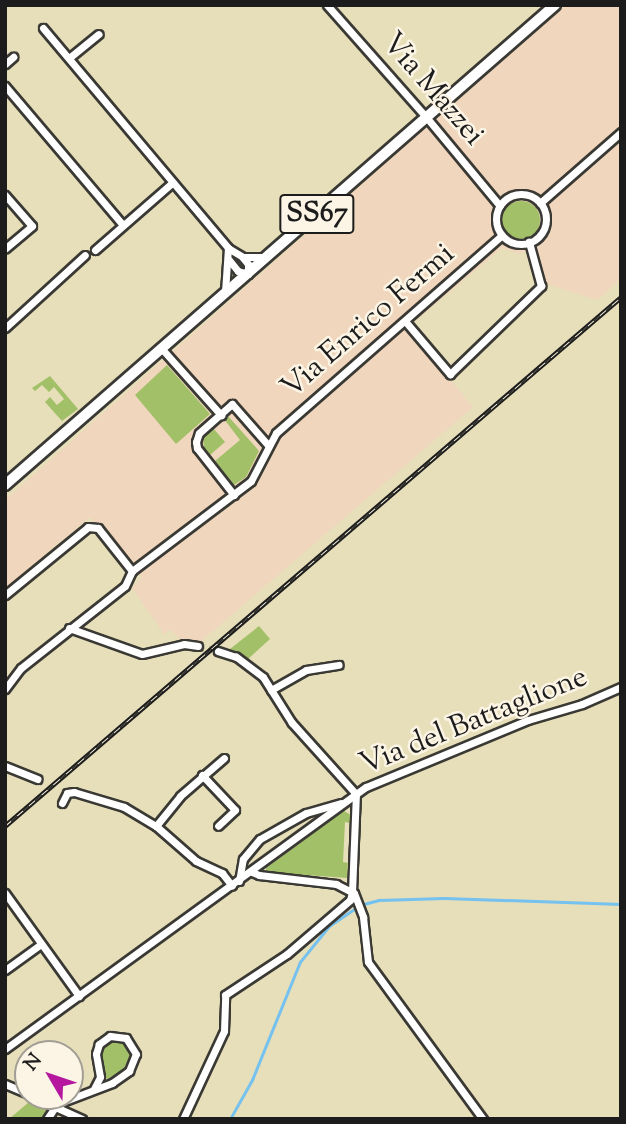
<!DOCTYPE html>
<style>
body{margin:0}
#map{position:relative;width:626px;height:1124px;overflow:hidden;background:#e7dfba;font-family:"Sorts Mill Goudy",serif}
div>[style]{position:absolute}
.built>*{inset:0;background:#efd6bc}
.green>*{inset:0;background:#a2c067}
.round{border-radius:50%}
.stream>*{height:2.5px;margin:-1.25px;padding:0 1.25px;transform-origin:1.25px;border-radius:1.25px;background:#75c1ef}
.minor-tunnel>*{height:7px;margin-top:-3.5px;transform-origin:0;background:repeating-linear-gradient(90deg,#beb89a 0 7px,transparent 0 10.5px)}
.roads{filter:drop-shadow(2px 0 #3a3934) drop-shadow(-2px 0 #3a3934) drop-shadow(0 2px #3a3934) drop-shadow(0 -2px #3a3934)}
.minor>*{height:7px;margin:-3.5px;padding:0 3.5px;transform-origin:3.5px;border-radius:3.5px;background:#fff}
.minor>.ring{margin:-3.5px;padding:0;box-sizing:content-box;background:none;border:7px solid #fff;border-radius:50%}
.major>*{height:10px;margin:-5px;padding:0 5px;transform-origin:5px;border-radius:5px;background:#fff}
.rail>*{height:5px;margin-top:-2.5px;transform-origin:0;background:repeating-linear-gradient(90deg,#fcf5e5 0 8px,#1c1c1c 0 16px);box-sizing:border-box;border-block:2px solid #1c1c1c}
span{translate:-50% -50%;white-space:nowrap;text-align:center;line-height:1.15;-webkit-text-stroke:5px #fcf5e5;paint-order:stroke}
.shield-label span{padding:2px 5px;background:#fcf5e5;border:2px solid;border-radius:5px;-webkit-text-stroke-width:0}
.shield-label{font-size:28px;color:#1c1c1c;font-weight:700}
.street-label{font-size:30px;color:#1c1c1c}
.frame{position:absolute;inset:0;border:7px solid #1c1c1c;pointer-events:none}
.north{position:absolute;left:14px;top:1040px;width:70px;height:70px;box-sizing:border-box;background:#fcf5e5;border:2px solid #a29e95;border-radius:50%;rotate:309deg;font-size:19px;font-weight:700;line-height:28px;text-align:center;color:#1c1c1c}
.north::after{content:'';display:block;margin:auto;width:24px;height:32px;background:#b5179e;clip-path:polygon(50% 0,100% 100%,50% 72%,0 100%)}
</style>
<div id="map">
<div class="built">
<div style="clip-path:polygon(564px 5px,621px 5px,621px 279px,597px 300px,547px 284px,535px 250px,519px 254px,502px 248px,407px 328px,473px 407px,199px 643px,183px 642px,169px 629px,165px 635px,131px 587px,142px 578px,90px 517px,5px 588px,5px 500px)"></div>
</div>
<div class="green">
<div class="round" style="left:502px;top:201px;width:38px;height:38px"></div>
<div style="clip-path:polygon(167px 365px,210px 414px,176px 444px,135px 395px)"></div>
<div style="clip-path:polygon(50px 376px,78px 409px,62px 421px,45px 402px,50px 397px,57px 405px,64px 399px,54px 387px,49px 392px,42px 385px,35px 391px,32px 388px)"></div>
<div style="clip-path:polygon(228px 416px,259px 451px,246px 477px,234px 485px,215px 461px,240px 440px,224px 419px)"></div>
<div style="clip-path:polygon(213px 428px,225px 442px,210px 455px,204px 447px,203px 438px)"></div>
<div style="clip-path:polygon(259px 626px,270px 639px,247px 660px,230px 649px)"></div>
<div style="clip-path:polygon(344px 811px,351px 815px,350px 823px,345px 822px,343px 862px,348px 863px,347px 878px,266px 872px,266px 868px)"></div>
<div style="clip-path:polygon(115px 1040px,127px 1044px,131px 1055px,123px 1070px,108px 1079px,104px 1077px,101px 1054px,106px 1044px)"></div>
<div style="clip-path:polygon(29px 1102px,46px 1110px,42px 1119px,9px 1119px)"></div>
</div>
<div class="stream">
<div style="left:230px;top:1119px;width:45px;rotate:-60.6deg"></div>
<div style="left:252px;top:1080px;width:127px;rotate:-67.9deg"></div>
<div style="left:300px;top:962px;width:46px;rotate:-51.1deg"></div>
<div style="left:329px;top:926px;width:37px;rotate:-34deg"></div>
<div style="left:360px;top:905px;width:20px;rotate:-15deg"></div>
<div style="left:379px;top:900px;width:65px;rotate:-1.8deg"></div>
<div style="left:444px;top:898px;width:177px;rotate:1.9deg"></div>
</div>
<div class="minor-tunnel">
<div style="left:198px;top:646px;width:21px;rotate:14deg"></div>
</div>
<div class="roads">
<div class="minor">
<div style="left:327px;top:5px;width:151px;rotate:48.5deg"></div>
<div style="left:427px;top:118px;width:114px;rotate:50.3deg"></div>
<div style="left:43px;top:28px;width:287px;rotate:49.9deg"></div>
<div style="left:228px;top:248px;width:17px;rotate:31deg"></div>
<div style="left:243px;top:257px;width:23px"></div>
<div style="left:69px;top:58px;width:38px;rotate:-39deg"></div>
<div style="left:5px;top:64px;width:11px;rotate:-41deg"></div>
<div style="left:5px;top:86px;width:182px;rotate:49.7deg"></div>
<div class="ring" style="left:496px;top:194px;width:43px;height:43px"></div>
<div style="left:5px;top:195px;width:41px;rotate:48.9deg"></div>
<div style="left:32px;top:226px;width:35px;rotate:140deg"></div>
<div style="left:540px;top:203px;width:108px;rotate:-41.2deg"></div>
<div style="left:95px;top:250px;width:103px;rotate:-41.1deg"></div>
<div style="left:229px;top:260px;width:14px;rotate:51deg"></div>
<div style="left:238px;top:271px;width:10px;rotate:17deg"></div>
<div style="left:248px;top:274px;width:10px;rotate:-90deg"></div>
<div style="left:248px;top:264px;width:8px;rotate:-130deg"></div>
<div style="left:225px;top:292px;width:44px;rotate:-86.1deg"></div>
<div style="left:405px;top:321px;width:70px;rotate:49.7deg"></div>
<div style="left:450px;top:374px;width:127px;rotate:-44deg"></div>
<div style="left:541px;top:286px;width:46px;rotate:-105.3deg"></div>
<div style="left:5px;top:328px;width:108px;rotate:-42.4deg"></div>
<div style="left:162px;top:349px;width:89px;rotate:48.2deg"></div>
<div style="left:234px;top:495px;width:60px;rotate:-128.2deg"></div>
<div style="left:197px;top:448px;width:6px;rotate:-99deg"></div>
<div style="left:196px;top:442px;width:9px;rotate:-72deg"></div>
<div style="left:199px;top:433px;width:44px;rotate:-41.3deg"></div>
<div style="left:232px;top:404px;width:55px;rotate:48.7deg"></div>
<div style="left:132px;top:571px;width:149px;rotate:-37.1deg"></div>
<div style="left:251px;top:481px;width:54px;rotate:-62.5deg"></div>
<div style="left:276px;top:433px;width:300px;rotate:-41.2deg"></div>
<div style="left:5px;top:595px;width:107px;rotate:-39.3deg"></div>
<div style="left:88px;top:527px;width:10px;rotate:6deg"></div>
<div style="left:98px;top:528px;width:55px;rotate:51.7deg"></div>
<div style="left:69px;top:628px;width:77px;rotate:19.6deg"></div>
<div style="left:142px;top:654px;width:43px;rotate:-13.4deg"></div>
<div style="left:184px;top:644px;width:14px;rotate:8deg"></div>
<div style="left:5px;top:689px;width:26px;rotate:-53deg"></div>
<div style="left:21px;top:668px;width:132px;rotate:-38.3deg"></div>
<div style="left:125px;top:586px;width:17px;rotate:-65deg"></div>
<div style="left:271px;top:690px;width:40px;rotate:-29.7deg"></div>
<div style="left:306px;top:670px;width:33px;rotate:-9deg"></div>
<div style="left:5px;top:766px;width:35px;rotate:22deg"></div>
<div style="left:202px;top:775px;width:48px;rotate:46.7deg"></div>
<div style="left:235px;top:810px;width:23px;rotate:137deg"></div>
<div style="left:62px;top:803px;width:11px;rotate:-63deg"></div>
<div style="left:67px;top:793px;width:7px;rotate:-8deg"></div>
<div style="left:74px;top:792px;width:52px;rotate:16.7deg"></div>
<div style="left:124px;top:807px;width:37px;rotate:31deg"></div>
<div style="left:156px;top:826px;width:53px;rotate:41.2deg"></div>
<div style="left:196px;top:861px;width:29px;rotate:25deg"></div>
<div style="left:222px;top:873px;width:16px;rotate:52deg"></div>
<div style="left:156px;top:826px;width:38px;rotate:-51deg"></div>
<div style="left:180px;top:796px;width:58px;rotate:-40.8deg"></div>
<div style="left:252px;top:872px;width:8px;rotate:23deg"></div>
<div style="left:259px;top:875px;width:78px;rotate:6.7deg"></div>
<div style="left:336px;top:884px;width:20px;rotate:27deg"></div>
<div style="left:354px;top:893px;width:26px;rotate:69deg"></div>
<div style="left:363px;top:917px;width:45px;rotate:83.7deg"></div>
<div style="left:368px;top:962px;width:195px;rotate:53.8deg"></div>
<div style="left:239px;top:881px;width:22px;rotate:-80deg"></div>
<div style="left:243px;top:859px;width:26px;rotate:-50deg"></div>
<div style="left:260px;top:839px;width:53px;rotate:-29.5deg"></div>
<div style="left:306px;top:813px;width:36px;rotate:-16deg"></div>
<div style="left:5px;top:893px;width:127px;rotate:54.3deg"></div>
<div style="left:5px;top:970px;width:44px;rotate:-35.8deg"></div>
<div style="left:5px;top:1049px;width:446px;rotate:-36deg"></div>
<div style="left:366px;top:787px;width:175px;rotate:-22.5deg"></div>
<div style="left:528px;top:720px;width:56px;rotate:-16.5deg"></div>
<div style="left:582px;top:704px;width:43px;rotate:-23.6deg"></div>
<div style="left:5px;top:1084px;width:25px;rotate:23deg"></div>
<div style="left:31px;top:1096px;width:56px;rotate:24.3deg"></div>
<div style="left:47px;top:1119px;width:18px;rotate:-56deg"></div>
<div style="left:57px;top:1104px;width:59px;rotate:-20.9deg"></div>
<div style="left:112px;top:1083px;width:21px;rotate:-35deg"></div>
<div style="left:129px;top:1071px;width:18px;rotate:-68deg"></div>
<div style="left:136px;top:1054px;width:19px;rotate:-122deg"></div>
<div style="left:126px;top:1038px;width:16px;rotate:-173deg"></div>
<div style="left:110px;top:1036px;width:14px;rotate:144deg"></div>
<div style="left:99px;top:1044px;width:10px;rotate:107deg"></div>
<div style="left:96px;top:1054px;width:23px;rotate:80deg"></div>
<div style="left:100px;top:1077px;width:13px;rotate:117deg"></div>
<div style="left:183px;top:1119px;width:97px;rotate:-65deg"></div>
<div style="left:224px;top:1031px;width:36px;rotate:-88deg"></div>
<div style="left:225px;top:995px;width:74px;rotate:-33.5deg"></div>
<div style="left:287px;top:954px;width:83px;rotate:-40.6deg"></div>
<div style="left:350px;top:900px;width:8px;rotate:-76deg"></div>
<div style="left:352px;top:892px;width:98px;rotate:-87.7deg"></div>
<div style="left:356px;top:794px;width:96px;rotate:-132deg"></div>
<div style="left:292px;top:723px;width:54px;rotate:-122.2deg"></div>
<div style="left:263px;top:677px;width:34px;rotate:-143deg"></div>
<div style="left:236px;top:657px;width:19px;rotate:-162deg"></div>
</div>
<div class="major">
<div style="left:5px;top:485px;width:730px;rotate:-41.11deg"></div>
</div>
</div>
<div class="rail">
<div style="left:5px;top:826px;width:812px;rotate:-40.65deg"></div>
</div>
<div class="shield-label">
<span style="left:317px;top:214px">SS67</span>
</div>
<div class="street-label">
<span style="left:432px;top:90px;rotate:49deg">Via Mazzei</span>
<span style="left:369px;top:322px;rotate:-41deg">Via Enrico Fermi</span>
<span style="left:474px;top:722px;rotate:-22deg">Via del Battaglione</span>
</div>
<div class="frame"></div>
<div class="north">N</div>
</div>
